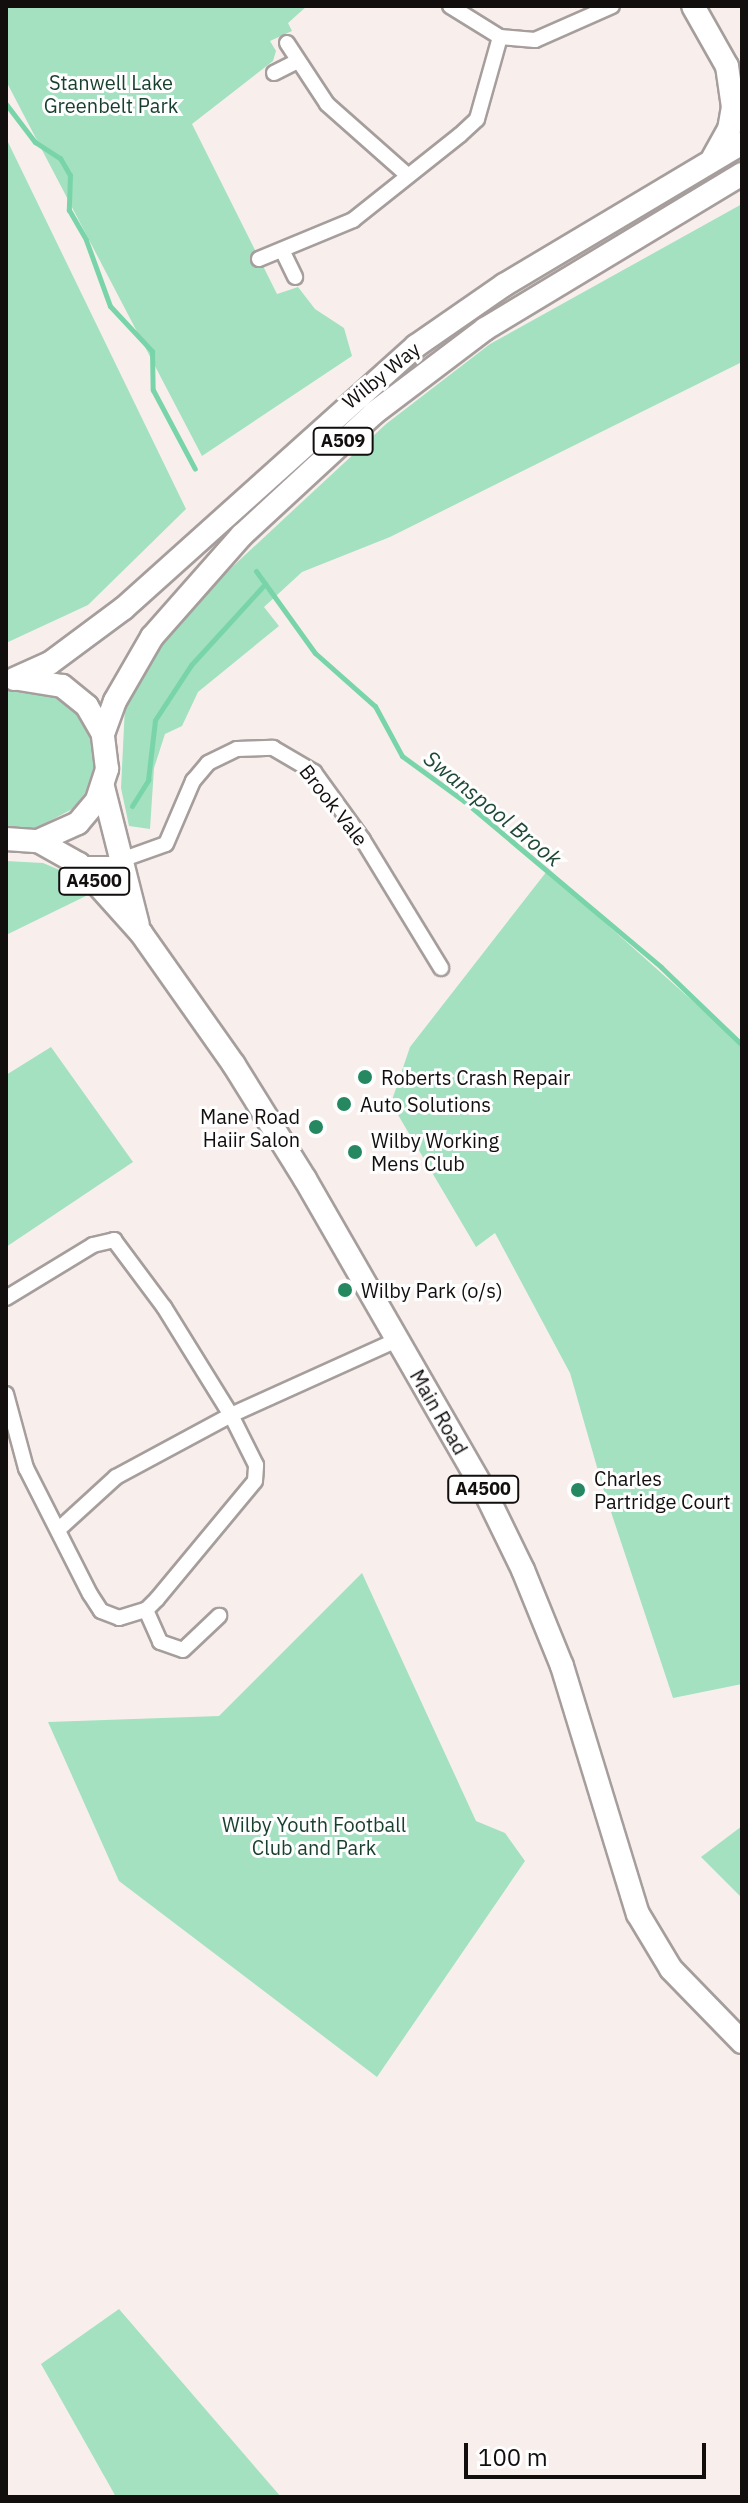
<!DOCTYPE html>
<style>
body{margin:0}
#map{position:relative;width:748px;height:2503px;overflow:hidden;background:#f8efed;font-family:"IBM Plex Sans",sans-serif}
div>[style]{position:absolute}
.green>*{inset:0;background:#a3e1c1}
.stream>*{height:5px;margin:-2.5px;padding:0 2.5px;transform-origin:2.5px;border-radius:2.5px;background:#79d5a9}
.roads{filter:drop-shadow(2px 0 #a69e9c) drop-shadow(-2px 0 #a69e9c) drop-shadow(0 2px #a69e9c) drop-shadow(0 -2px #a69e9c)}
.minor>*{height:14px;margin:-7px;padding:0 7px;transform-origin:7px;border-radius:7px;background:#fff}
.primary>*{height:22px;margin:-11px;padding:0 11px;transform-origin:11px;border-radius:11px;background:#fff}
.trunk>*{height:22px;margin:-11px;padding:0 11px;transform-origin:11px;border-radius:11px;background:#fff}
.dots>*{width:22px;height:22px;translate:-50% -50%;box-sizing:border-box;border:4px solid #fefefe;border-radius:50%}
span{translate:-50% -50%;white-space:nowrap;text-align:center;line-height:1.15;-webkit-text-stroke:6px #fefefe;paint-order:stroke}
.shield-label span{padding:2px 6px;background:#fefefe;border:2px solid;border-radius:6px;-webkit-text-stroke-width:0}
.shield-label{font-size:18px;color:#110e0d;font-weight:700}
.park-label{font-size:20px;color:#173f2d}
.street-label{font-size:20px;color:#110e0d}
.poi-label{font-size:20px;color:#110e0d}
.left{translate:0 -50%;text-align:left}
.right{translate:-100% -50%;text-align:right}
.water-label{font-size:22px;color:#204836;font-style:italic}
.frame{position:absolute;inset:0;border:8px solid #110e0d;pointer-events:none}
.scale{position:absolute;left:464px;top:2443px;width:242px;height:36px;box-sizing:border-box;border:4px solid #110e0d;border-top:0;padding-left:10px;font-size:24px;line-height:28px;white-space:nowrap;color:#110e0d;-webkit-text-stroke:6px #fefefe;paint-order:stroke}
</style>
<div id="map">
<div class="green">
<div style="clip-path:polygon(6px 6px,307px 6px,288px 23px,292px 31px,270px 41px,276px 51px,273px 61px,192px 124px,277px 294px,298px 287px,315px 309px,344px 328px,352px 356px,202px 456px,6px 81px)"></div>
<div style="clip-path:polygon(6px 138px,186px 509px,88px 605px,6px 643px)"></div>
<div style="clip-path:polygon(742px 204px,742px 362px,390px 537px,302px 572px,264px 607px,279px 626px,198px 692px,182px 726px,165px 734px,154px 768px,150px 829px,129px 826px,121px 788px,125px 706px,170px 630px,231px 568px,386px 424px,490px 344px)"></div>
<div style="clip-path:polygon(20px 687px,44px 690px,66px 701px,83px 719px,92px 742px,94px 766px,87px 790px,74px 808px,35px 829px,6px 827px,6px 690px)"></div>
<div style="clip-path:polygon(6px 861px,43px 863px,74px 876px,90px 894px,6px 935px)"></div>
<div style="clip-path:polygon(547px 871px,742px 1045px,742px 1684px,673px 1698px,603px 1488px,570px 1373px,495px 1233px,476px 1247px,391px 1103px,410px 1047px)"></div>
<div style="clip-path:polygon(51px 1047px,133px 1162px,6px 1247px,6px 1075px)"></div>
<div style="clip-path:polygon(362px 1573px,476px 1821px,505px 1833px,525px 1861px,377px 2077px,119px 1881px,48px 1722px,219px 1716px)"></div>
<div style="clip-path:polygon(742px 1826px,742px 1898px,701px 1857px)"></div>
<div style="clip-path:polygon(119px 2309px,281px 2497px,116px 2497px,41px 2364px)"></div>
</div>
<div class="stream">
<div style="left:6px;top:104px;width:48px;rotate:52.7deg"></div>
<div style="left:35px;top:142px;width:30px;rotate:33deg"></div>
<div style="left:60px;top:158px;width:20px;rotate:60deg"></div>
<div style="left:70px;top:175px;width:35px;rotate:92deg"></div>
<div style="left:69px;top:210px;width:34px;rotate:60deg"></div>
<div style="left:86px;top:240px;width:70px;rotate:70deg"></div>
<div style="left:110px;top:306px;width:62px;rotate:47deg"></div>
<div style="left:152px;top:351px;width:39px;rotate:89deg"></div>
<div style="left:153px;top:390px;width:89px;rotate:62deg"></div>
<div style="left:256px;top:571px;width:101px;rotate:54.3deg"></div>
<div style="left:315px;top:653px;width:80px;rotate:41.5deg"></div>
<div style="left:375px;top:706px;width:57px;rotate:61.6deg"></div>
<div style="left:402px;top:756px;width:77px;rotate:36deg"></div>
<div style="left:464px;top:801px;width:258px;rotate:40.1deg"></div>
<div style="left:661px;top:967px;width:112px;rotate:43.9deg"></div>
<div style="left:132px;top:806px;width:31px;rotate:-58deg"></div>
<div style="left:148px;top:780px;width:60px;rotate:-83.3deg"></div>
<div style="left:155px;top:720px;width:66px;rotate:-56.8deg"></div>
<div style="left:191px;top:665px;width:110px;rotate:-47.6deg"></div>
</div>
<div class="roads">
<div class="minor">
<div style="left:450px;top:6px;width:59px;rotate:31.8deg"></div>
<div style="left:500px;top:37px;width:35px;rotate:5deg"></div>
<div style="left:535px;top:40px;width:84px;rotate:-23.8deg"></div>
<div style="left:287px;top:43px;width:73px;rotate:56.7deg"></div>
<div style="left:327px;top:104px;width:106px;rotate:41.5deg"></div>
<div style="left:274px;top:73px;width:25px;rotate:-27deg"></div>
<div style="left:282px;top:250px;width:30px;rotate:64deg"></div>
<div style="left:259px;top:259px;width:102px;rotate:-22.5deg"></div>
<div style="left:353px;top:220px;width:137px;rotate:-38.5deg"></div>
<div style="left:460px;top:135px;width:23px;rotate:-43deg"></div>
<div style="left:477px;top:119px;width:85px;rotate:-74.3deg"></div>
<div style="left:79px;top:864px;width:31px"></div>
<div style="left:110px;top:864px;width:59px;rotate:-19.7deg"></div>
<div style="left:166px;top:844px;width:69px;rotate:-66.8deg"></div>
<div style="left:193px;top:781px;width:23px;rotate:-50deg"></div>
<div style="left:208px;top:763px;width:32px;rotate:-26deg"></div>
<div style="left:237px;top:749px;width:36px;rotate:-2deg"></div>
<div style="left:273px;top:748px;width:48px;rotate:30.3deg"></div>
<div style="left:314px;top:772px;width:84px;rotate:54.2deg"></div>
<div style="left:363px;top:840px;width:150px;rotate:58.6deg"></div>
<div style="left:6px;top:1298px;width:102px;rotate:-31.3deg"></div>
<div style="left:93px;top:1245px;width:22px;rotate:-13deg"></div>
<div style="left:114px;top:1240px;width:84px;rotate:53.3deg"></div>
<div style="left:164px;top:1307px;width:127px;rotate:58.2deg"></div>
<div style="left:231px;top:1415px;width:131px;rotate:151.7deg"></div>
<div style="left:116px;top:1477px;width:77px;rotate:137.6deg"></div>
<div style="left:6px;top:1394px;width:77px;rotate:74.9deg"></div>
<div style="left:26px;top:1468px;width:141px;rotate:63.1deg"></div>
<div style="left:90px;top:1594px;width:20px;rotate:57deg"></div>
<div style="left:101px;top:1611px;width:19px;rotate:21deg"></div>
<div style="left:119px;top:1618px;width:28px;rotate:-17deg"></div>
<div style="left:146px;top:1610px;width:16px;rotate:-45deg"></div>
<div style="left:157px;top:1599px;width:153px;rotate:-50.3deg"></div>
<div style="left:255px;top:1481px;width:16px;rotate:-86deg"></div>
<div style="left:256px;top:1465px;width:56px;rotate:-116.6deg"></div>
<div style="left:231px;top:1415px;width:182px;rotate:-24.3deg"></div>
<div style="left:146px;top:1610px;width:35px;rotate:66deg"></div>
<div style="left:160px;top:1642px;width:24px;rotate:19deg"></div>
<div style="left:183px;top:1650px;width:50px;rotate:-43.4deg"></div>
</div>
<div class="primary">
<div style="left:103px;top:787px;width:142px;rotate:75.8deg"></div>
<div style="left:38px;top:841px;width:47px;rotate:29.3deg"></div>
<div style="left:79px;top:864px;width:93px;rotate:48.1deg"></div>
<div style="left:141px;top:933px;width:161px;rotate:54.8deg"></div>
<div style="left:234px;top:1065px;width:134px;rotate:58.1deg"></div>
<div style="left:305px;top:1179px;width:359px;rotate:60.1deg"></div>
<div style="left:484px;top:1490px;width:89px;rotate:64deg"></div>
<div style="left:523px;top:1570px;width:104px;rotate:67.9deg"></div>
<div style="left:562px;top:1666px;width:259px;rotate:73deg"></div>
<div style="left:638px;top:1914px;width:64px;rotate:59deg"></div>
<div style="left:671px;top:1969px;width:102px;rotate:45.8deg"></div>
</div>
<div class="trunk">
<div style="left:693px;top:6px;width:69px;rotate:60.5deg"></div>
<div style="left:727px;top:66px;width:41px;rotate:81.7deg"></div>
<div style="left:733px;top:107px;width:22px;rotate:100deg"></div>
<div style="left:729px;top:129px;width:33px;rotate:119deg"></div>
<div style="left:14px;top:679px;width:39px;rotate:-24deg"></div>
<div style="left:50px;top:663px;width:92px;rotate:-36.6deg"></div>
<div style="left:124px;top:608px;width:392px;rotate:-41.9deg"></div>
<div style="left:416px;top:346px;width:107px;rotate:-34.7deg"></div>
<div style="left:504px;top:285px;width:277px;rotate:-30.8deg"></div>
<div style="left:103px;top:734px;width:35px;rotate:-70deg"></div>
<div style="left:115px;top:701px;width:74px;rotate:-60deg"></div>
<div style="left:152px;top:637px;width:136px;rotate:-48.6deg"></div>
<div style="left:242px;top:535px;width:180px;rotate:-42.7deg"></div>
<div style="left:374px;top:413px;width:139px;rotate:-37.1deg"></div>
<div style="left:485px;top:329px;width:300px;rotate:-31.1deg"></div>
<div style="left:6px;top:839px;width:32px;rotate:4deg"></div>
<div style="left:38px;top:841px;width:44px;rotate:-24.2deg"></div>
<div style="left:78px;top:823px;width:30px;rotate:-50deg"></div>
<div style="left:97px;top:800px;width:33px;rotate:-72deg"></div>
<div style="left:107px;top:769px;width:35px;rotate:-97deg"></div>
<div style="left:103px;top:734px;width:32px;rotate:-120deg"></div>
<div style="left:87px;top:706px;width:32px;rotate:-141deg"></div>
<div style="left:62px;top:686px;width:44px;rotate:-170.8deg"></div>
</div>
</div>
<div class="dots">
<div style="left:365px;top:1077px;background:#268861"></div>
<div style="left:344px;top:1104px;background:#268861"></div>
<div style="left:316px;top:1127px;background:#268861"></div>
<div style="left:355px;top:1152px;background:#268861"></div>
<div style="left:345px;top:1290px;background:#268861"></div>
<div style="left:578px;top:1490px;background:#268861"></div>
</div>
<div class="shield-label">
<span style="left:343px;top:441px">A509</span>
<span style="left:94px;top:881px">A4500</span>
<span style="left:483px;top:1489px">A4500</span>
</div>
<div class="park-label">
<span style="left:111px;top:94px">Stanwell Lake<br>Greenbelt Park</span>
<span style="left:314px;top:1836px">Wilby Youth Football<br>Club and Park</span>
</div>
<div class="street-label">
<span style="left:381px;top:375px;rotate:-39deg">Wilby Way</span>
<span style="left:334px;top:805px;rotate:52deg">Brook Vale</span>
<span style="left:439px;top:1412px;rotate:60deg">Main Road</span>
</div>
<div class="poi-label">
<span class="left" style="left:381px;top:1077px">Roberts Crash Repair</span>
<span class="left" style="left:360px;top:1104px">Auto Solutions</span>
<span class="right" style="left:300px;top:1128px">Mane Road<br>Haiir Salon</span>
<span class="left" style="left:371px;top:1152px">Wilby Working<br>Mens Club</span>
<span class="left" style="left:361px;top:1290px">Wilby Park (o/s)</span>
<span class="left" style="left:594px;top:1490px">Charles<br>Partridge Court</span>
</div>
<div class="water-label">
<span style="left:493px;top:808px;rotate:39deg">Swanspool Brook</span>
</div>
<div class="frame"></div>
<div class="scale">100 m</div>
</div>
